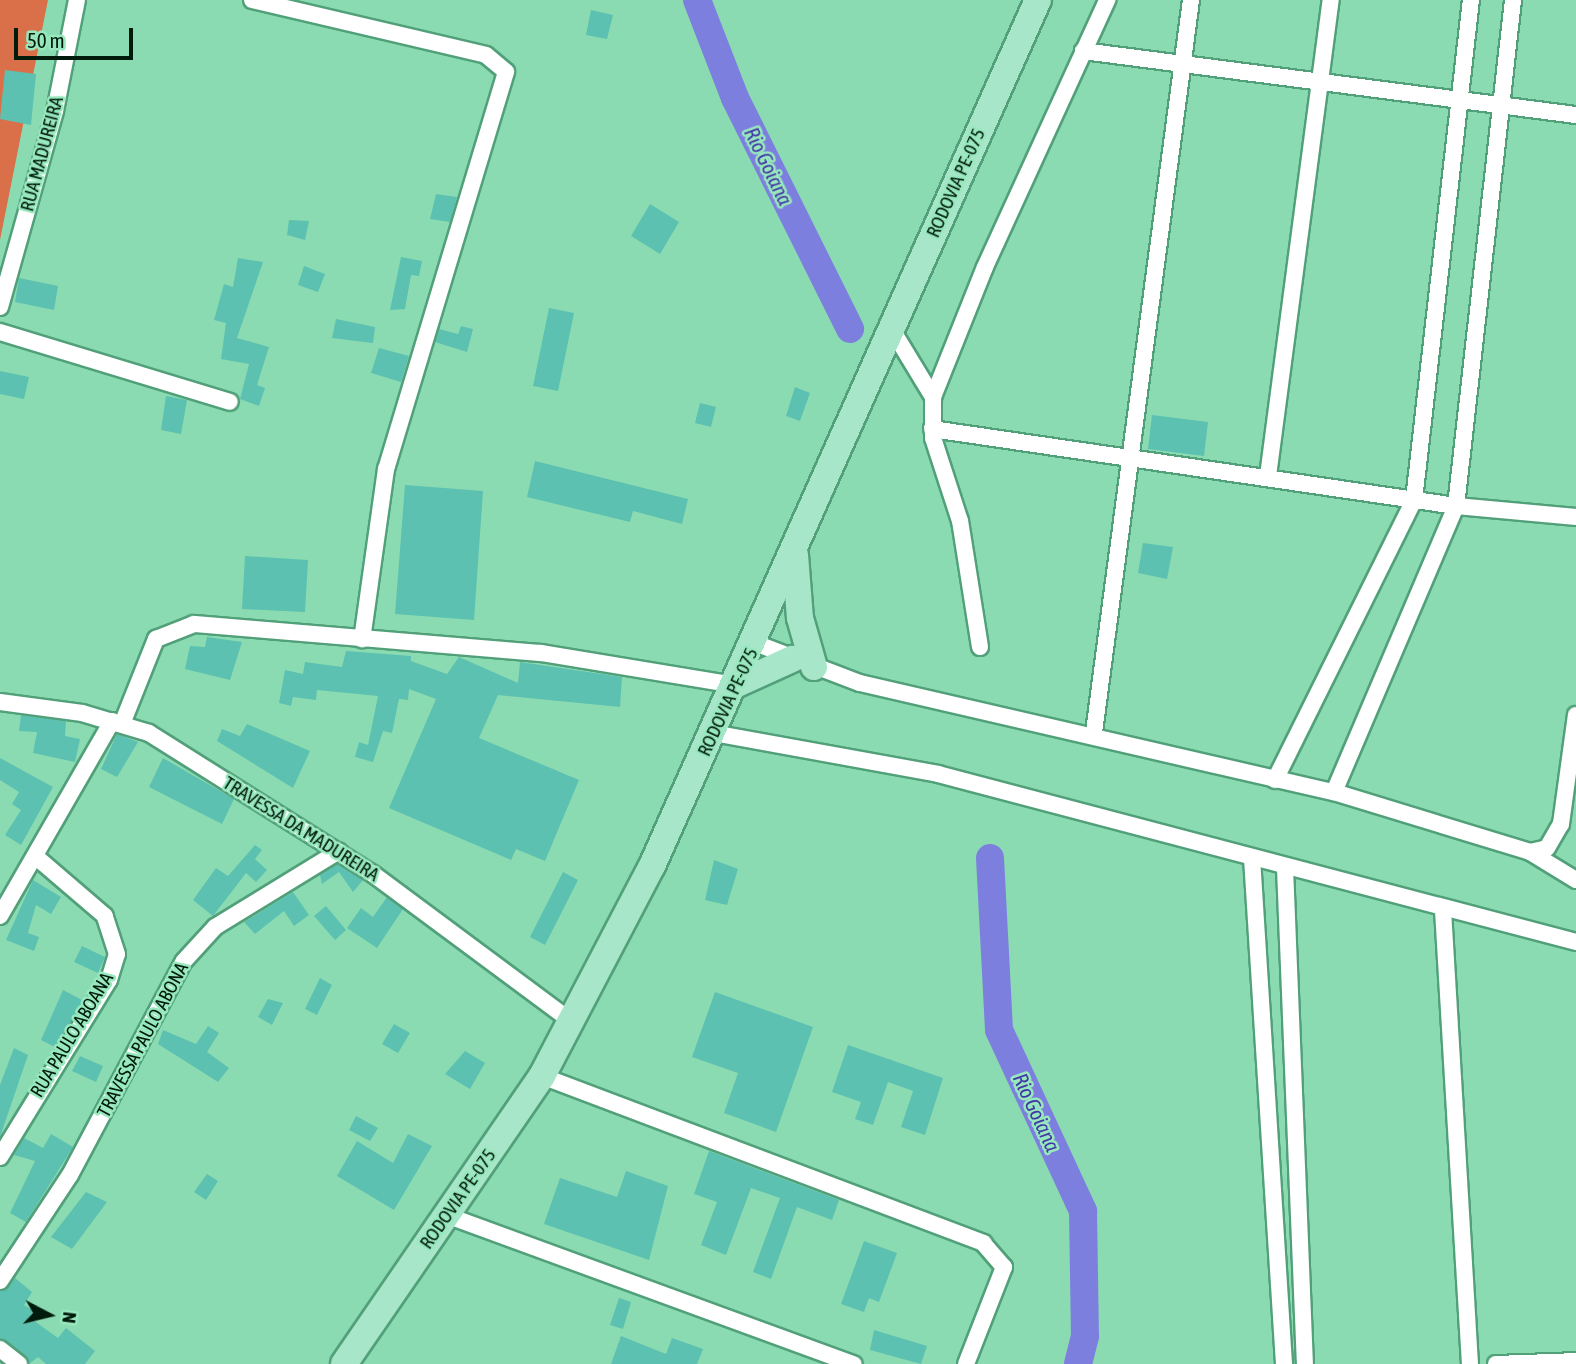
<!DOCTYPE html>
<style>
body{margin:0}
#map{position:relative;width:1576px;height:1364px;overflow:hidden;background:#8bdbb2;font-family:"Asap Condensed",sans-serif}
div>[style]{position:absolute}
.forest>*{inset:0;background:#d97049}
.river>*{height:28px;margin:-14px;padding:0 14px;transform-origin:14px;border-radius:14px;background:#7d7fdf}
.building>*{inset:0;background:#5cc1b0}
.roads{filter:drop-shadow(2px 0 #51a07a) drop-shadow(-2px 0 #51a07a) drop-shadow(0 2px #51a07a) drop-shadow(0 -2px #51a07a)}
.street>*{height:16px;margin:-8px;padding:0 8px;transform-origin:8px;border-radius:8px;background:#fff}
.primary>*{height:26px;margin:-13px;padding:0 13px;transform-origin:13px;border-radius:13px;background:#a7e6c8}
span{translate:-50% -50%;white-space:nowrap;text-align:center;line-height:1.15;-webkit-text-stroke:5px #98e8be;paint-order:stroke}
.street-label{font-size:19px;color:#001a0c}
.water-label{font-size:21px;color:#4337a7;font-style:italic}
.north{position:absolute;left:14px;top:1280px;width:70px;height:70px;-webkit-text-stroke:5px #98e8be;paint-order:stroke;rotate:97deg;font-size:19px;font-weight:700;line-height:28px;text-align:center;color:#001a0c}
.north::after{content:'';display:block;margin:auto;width:24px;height:32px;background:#001a0c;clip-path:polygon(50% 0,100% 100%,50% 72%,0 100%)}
.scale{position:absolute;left:14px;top:28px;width:119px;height:32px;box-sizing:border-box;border:4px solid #001a0c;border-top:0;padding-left:9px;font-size:21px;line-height:24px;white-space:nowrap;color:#001a0c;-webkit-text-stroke:5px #98e8be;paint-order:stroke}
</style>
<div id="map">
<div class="forest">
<div style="clip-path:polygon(0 0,48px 0,0 240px)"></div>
</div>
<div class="river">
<div style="left:697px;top:0;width:105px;rotate:68.8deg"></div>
<div style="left:735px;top:98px;width:258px;rotate:63.5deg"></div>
<div style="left:990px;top:858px;width:172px;rotate:87deg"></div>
<div style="left:999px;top:1030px;width:200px;rotate:65.1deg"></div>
<div style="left:1083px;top:1211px;width:125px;rotate:89.1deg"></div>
<div style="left:1085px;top:1336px;width:29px;rotate:104deg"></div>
</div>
<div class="building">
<div style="clip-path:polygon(591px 10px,613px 15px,607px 39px,586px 35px)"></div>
<div style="clip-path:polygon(5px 70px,36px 74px,31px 125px,0 119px)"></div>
<div style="clip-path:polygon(436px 194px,457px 197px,450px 222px,430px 219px)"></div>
<div style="clip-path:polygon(650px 204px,679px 222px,660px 254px,631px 236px)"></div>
<div style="clip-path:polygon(289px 220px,309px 221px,305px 240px,287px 235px)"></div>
<div style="clip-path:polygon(401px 257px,422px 261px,419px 276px,411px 275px,405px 309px,390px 310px)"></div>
<div style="clip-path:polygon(238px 258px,263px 262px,237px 338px,269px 347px,257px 385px,265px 388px,259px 406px,240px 399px,249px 364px,221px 359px,226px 323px,214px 320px,224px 284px,233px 287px)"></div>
<div style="clip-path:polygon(304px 266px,325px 274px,318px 292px,298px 285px)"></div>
<div style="clip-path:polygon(19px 278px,58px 286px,54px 310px,15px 302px)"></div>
<div style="clip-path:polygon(549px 308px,574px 313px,558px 391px,533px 386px)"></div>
<div style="clip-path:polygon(336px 319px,375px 327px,373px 343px,332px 338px)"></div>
<div style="clip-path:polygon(461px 326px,473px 329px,467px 352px,435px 342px,439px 329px,458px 334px)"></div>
<div style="clip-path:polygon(379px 348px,409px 356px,401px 382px,371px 373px)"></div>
<div style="clip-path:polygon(0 371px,29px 377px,24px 399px,0 394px)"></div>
<div style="clip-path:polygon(795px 387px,810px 393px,800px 421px,786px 416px)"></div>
<div style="clip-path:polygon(166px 396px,187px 400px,181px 434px,161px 430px)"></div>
<div style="clip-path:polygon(700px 403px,716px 407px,711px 427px,695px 423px)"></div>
<div style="clip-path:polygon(1152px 415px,1208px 422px,1204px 456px,1148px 449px)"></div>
<div style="clip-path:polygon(535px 461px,688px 499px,682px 524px,633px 511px,630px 522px,527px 497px)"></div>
<div style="clip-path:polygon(405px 485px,483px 491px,474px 620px,395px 614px)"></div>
<div style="clip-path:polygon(1143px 543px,1173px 547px,1167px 579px,1138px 573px)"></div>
<div style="clip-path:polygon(245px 556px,308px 560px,305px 612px,242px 609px)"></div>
<div style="clip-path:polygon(207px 637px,242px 642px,230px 680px,185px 669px,190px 646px,205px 647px)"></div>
<div style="clip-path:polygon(346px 651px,411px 656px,411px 661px,447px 674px,459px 657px,518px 683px,520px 662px,622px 677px,620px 707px,498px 695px,479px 738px,579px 780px,545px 861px,516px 849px,511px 860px,389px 808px,436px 699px,409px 689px,408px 700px,399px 699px,392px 733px,383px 731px,373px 762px,355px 757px,359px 742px,368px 745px,378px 696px,317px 690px,316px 700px,293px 697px,291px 706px,279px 703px,285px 670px,303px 674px,305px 662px,342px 667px)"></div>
<div style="clip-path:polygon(21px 715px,66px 721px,65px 736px,80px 739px,75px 762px,33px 753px,37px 732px,19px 731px)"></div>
<div style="clip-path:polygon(247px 724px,310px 751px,293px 788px,217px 741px,222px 729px,240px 736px)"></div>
<div style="clip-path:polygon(117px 734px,138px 742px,117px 777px,101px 769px)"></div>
<div style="clip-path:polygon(0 758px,53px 787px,21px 845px,5px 835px,21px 810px,12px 804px,19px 792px,0 780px)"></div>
<div style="clip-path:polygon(163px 758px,234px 799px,222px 824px,149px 787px)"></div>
<div style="clip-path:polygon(255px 845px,262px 850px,255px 859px,267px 870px,256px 882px,246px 873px,213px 916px,193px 900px,216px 868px,228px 876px)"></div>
<div style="clip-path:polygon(714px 860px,738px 869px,727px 905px,705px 900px)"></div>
<div style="clip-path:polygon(338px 864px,363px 880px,353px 892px,339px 872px,322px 884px,320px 875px)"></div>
<div style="clip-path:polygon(563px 872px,578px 880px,545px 945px,530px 937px)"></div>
<div style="clip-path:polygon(33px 880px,61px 897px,51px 914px,36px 905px,28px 933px,39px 937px,34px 951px,6px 940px)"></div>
<div style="clip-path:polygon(293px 892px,309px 915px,294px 926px,284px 911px,255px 934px,244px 922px)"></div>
<div style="clip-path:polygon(387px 897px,403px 909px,377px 948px,347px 928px,361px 908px,373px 917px)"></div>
<div style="clip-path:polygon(326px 906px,346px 930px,335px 940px,314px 916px)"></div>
<div style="clip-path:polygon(82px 946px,105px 957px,98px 973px,74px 962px)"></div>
<div style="clip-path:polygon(320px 978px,332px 985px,317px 1015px,305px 1009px)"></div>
<div style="clip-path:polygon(63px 990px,84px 1001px,55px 1047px,41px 1040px)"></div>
<div style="clip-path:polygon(715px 992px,813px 1027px,776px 1132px,724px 1113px,738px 1073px,692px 1057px)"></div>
<div style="clip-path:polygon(268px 999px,283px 1003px,272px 1025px,258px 1017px)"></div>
<div style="clip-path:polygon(394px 1024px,410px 1033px,398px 1053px,382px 1044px)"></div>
<div style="clip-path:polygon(208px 1026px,219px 1033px,207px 1052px,229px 1068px,218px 1082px,158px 1044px,163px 1030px,196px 1044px)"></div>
<div style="clip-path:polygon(848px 1045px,943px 1078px,925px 1135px,901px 1127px,913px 1091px,888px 1082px,873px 1125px,855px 1119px,861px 1102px,832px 1092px)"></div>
<div style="clip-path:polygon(14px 1048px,28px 1055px,0 1137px,0 1085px)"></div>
<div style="clip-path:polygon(465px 1051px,485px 1063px,470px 1089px,445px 1074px)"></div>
<div style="clip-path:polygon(80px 1056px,103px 1066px,96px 1082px,72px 1071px)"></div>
<div style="clip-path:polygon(356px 1116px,378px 1128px,370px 1141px,349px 1130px)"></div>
<div style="clip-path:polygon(51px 1134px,73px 1147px,26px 1222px,10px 1213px,35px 1161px,14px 1155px,24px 1138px,43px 1148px)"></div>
<div style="clip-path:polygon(408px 1134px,432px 1146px,394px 1210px,337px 1176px,357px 1141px,393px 1163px)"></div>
<div style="clip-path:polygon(709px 1151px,839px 1200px,832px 1220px,797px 1207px,771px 1279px,753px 1272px,780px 1198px,751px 1188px,726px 1255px,701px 1245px,717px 1202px,694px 1194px)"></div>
<div style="clip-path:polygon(626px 1171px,668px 1186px,649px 1260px,544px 1224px,560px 1178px,617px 1197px)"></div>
<div style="clip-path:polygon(207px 1174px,218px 1181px,206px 1200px,194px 1192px)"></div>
<div style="clip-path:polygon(86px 1192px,107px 1202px,72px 1249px,51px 1237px)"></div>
<div style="clip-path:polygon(864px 1241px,897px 1253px,879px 1302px,869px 1298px,864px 1312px,841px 1304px)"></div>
<div style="clip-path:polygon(15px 1278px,32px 1292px,24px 1305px,37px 1313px,33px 1320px,58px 1338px,66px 1328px,95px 1351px,85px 1364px,46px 1364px,38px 1357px,29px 1364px,0 1339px,0 1291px)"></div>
<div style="clip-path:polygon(619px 1298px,631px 1302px,623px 1329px,610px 1325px)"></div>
<div style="clip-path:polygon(874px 1330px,927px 1346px,921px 1364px,870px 1350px)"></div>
<div style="clip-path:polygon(621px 1336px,666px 1354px,672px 1338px,703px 1349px,697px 1364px,611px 1364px)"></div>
</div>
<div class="roads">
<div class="street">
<div style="left:252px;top:0;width:240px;rotate:13.2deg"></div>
<div style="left:486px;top:55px;width:26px;rotate:40deg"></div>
<div style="left:506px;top:72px;width:415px;rotate:106.8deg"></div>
<div style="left:386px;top:469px;width:172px;rotate:98deg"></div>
<div style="left:1083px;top:51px;width:497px;rotate:7.4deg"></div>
<div style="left:0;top:307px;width:204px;rotate:-74.3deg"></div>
<div style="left:55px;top:111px;width:113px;rotate:-78.8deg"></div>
<div style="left:891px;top:328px;width:81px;rotate:58.7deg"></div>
<div style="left:0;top:332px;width:240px;rotate:16.9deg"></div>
<div style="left:932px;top:429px;width:530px;rotate:8.36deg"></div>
<div style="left:1456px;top:506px;width:121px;rotate:5.2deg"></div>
<div style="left:1268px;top:476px;width:480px;rotate:-82.5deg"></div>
<div style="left:755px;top:643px;width:112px;rotate:20.9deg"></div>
<div style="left:860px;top:683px;width:486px;rotate:13deg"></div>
<div style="left:1334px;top:792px;width:205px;rotate:17deg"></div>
<div style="left:1530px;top:852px;width:54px;rotate:31.3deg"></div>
<div style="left:980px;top:647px;width:128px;rotate:-99deg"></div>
<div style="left:960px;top:521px;width:87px;rotate:-108deg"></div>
<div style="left:933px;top:438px;width:41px;rotate:-90deg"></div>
<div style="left:933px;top:397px;width:140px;rotate:-68.2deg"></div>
<div style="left:985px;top:267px;width:294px;rotate:-65.4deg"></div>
<div style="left:0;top:702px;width:83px;rotate:7.6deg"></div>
<div style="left:82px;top:713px;width:70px;rotate:16.6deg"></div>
<div style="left:149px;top:733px;width:265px;rotate:32.2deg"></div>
<div style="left:373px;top:874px;width:248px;rotate:36.6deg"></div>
<div style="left:122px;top:724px;width:92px;rotate:-68.2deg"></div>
<div style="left:156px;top:639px;width:41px;rotate:-21.5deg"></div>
<div style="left:194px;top:624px;width:348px;rotate:4.8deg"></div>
<div style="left:541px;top:653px;width:197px;rotate:9.4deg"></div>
<div style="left:1094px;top:732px;width:738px;rotate:-82.45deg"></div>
<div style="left:713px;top:733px;width:229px;rotate:10.3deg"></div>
<div style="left:938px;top:774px;width:660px;rotate:14.75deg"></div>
<div style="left:1275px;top:780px;width:313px;rotate:-63.6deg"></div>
<div style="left:1414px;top:500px;width:503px;rotate:-83.5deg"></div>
<div style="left:1334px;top:792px;width:311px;rotate:-66.9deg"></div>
<div style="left:1456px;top:506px;width:509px;rotate:-83.57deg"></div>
<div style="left:1530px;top:852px;width:17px;rotate:-13deg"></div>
<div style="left:1547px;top:848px;width:28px;rotate:-60deg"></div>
<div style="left:1561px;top:824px;width:110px;rotate:-82.2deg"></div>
<div style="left:1252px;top:858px;width:507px;rotate:86.38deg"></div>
<div style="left:1285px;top:868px;width:496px;rotate:87.7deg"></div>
<div style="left:1443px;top:910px;width:455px;rotate:86.6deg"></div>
<div style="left:0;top:916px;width:225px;rotate:-60.1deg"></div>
<div style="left:542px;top:1076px;width:472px;rotate:20.7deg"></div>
<div style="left:983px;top:1243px;width:32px;rotate:49deg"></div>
<div style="left:1004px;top:1267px;width:104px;rotate:111.4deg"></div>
<div style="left:0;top:1157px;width:208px;rotate:-58.4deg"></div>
<div style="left:109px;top:980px;width:27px;rotate:-73deg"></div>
<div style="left:117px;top:954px;width:40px;rotate:-108deg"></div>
<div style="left:105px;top:916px;width:92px;rotate:-139.4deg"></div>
<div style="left:446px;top:1215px;width:434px;rotate:20.1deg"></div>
<div style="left:0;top:1281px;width:127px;rotate:-56.6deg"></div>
<div style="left:70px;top:1175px;width:242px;rotate:-62deg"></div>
<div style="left:184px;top:961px;width:46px;rotate:-47.6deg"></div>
<div style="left:215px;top:927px;width:145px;rotate:-31.5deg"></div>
<div style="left:0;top:1349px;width:24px;rotate:38deg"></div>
<div style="left:1496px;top:1364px;width:80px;rotate:-2.1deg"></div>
</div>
<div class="primary">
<div style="left:795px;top:555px;width:63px;rotate:85.5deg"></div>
<div style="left:800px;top:618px;width:51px;rotate:74.1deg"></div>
<div style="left:735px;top:685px;width:63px;rotate:-24.5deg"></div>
<div style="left:344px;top:1364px;width:349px;rotate:-55.5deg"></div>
<div style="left:542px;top:1076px;width:237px;rotate:-62.4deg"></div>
<div style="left:652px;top:866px;width:948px;rotate:-65.98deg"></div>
</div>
</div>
<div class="street-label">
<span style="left:42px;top:154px;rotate:-75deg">RUA MADUREIRA</span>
<span style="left:956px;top:183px;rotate:-66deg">RODOVIA PE-075</span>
<span style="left:728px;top:702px;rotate:-65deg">RODOVIA PE-075</span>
<span style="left:301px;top:829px;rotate:32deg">TRAVESSA DA MADUREIRA</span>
<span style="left:72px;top:1035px;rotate:-59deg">RUA PAULO ABOANA</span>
<span style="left:143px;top:1040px;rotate:-62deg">TRAVESSA PAULO ABONA</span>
<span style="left:458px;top:1199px;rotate:-55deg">RODOVIA PE-075</span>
</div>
<div class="water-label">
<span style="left:769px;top:166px;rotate:64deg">Rio Goiana</span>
<span style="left:1037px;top:1112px;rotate:65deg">Rio Goiana</span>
</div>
<div class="north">N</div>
<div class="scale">50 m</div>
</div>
